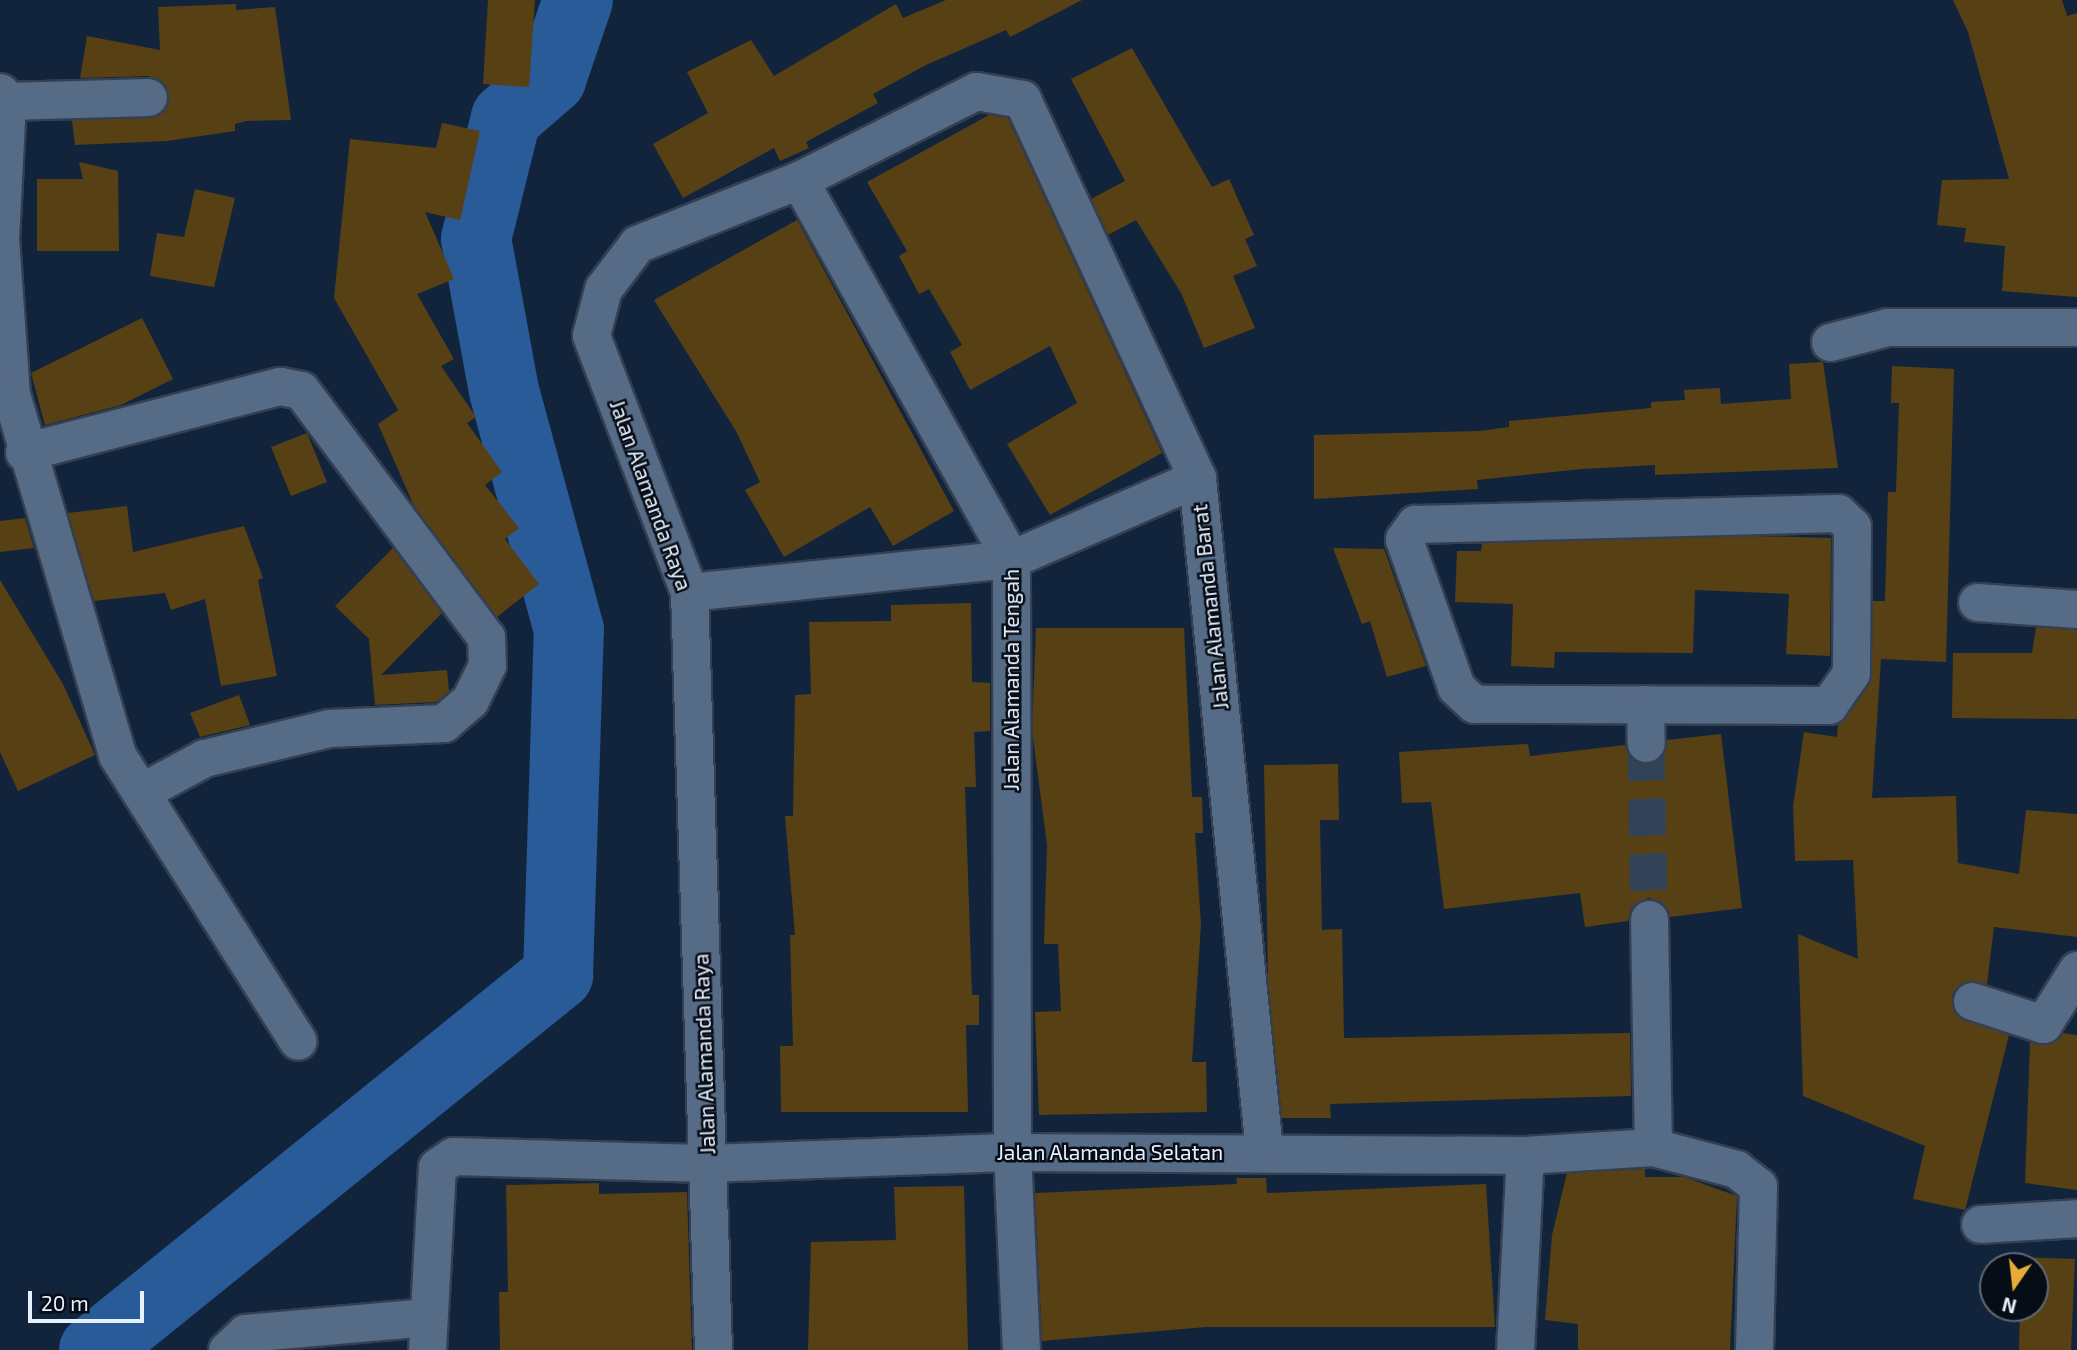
<!DOCTYPE html>
<style>
body{margin:0}
#map{position:relative;width:2077px;height:1350px;overflow:hidden;background:#12243b;font-family:"Exo 2",sans-serif}
div>[style]{position:absolute}
.river>*{height:70px;margin:-35px;padding:0 35px;transform-origin:35px;border-radius:35px;background:#295b98}
.building>*{inset:0;background:#574013}
.minor-tunnel>*{height:37px;margin-top:-18.5px;transform-origin:0;background:repeating-linear-gradient(90deg,#324358 0 37px,transparent 0 55px)}
.roads{filter:drop-shadow(2px 0 #343f51) drop-shadow(-2px 0 #343f51) drop-shadow(0 2px #343f51) drop-shadow(0 -2px #343f51)}
.minor>*{height:37px;margin:-18.5px;padding:0 18.5px;transform-origin:18.5px;border-radius:18.5px;background:#566b86}
span{translate:-50% -50%;white-space:nowrap;text-align:center;line-height:1.15;-webkit-text-stroke:5px #060d17;paint-order:stroke}
.street-label{font-size:21px;color:#e7f1fd}
.north{position:absolute;left:1979px;top:1252px;width:70px;height:70px;box-sizing:border-box;background:#060d17;border:2px solid #606873;border-radius:50%;rotate:194deg;font-size:19px;font-weight:700;line-height:28px;text-align:center;color:#e7f1fd}
.north::after{content:'';display:block;margin:auto;width:24px;height:32px;background:#e7ac37;clip-path:polygon(50% 0,100% 100%,50% 72%,0 100%)}
.scale{position:absolute;left:28px;top:1291px;width:116px;height:32px;box-sizing:border-box;border:4px solid #e7f1fd;border-top:0;padding-left:9px;font-size:21px;line-height:24px;white-space:nowrap;color:#e7f1fd;-webkit-text-stroke:5px #060d17;paint-order:stroke}
</style>
<div id="map">
<div class="river">
<div style="left:94px;top:1350px;width:597px;rotate:-38.94deg"></div>
<div style="left:558px;top:975px;width:345px;rotate:-88.2deg"></div>
<div style="left:569px;top:630px;width:248px;rotate:-105.2deg"></div>
<div style="left:504px;top:391px;width:155px;rotate:-100.4deg"></div>
<div style="left:476px;top:239px;width:125px;rotate:-76.1deg"></div>
<div style="left:506px;top:118px;width:60px;rotate:-40.9deg"></div>
<div style="left:551px;top:79px;width:83px;rotate:-71.1deg"></div>
</div>
<div class="building">
<div style="clip-path:polygon(488px 0,535px 0,529px 87px,483px 84px)"></div>
<div style="clip-path:polygon(946px 0,1082px 0,1010px 37px,1006px 30px,926px 65px,873px 94px,878px 103px,806px 142px,809px 148px,780px 161px,774px 148px,683px 198px,653px 144px,708px 113px,687px 72px,751px 40px,774px 76px,896px 4px,903px 18px)"></div>
<div style="clip-path:polygon(1953px 0,2062px 0,2067px 16px,2077px 13px,2077px 297px,2002px 291px,2005px 246px,1964px 242px,1966px 228px,1937px 225px,1942px 180px,2009px 179px,1968px 32px)"></div>
<div style="clip-path:polygon(236px 4px,236px 10px,275px 7px,291px 120px,246px 121px,235px 124px,235px 131px,167px 141px,75px 145px,72px 120px,149px 118px,160px 114px,169px 97px,165px 85px,148px 76px,80px 78px,87px 36px,160px 50px,158px 7px)"></div>
<div style="clip-path:polygon(1132px 48px,1212px 187px,1229px 179px,1254px 235px,1245px 239px,1257px 266px,1233px 276px,1255px 328px,1204px 348px,1181px 293px,1136px 220px,1108px 235px,1091px 199px,1125px 181px,1071px 79px)"></div>
<div style="clip-path:polygon(989px 115px,1008px 118px,1162px 453px,1050px 515px,1007px 444px,1077px 403px,1050px 346px,970px 390px,950px 352px,962px 345px,929px 289px,919px 294px,899px 256px,907px 251px,867px 182px)"></div>
<div style="clip-path:polygon(442px 123px,480px 131px,460px 220px,425px 212px,454px 279px,417px 294px,454px 359px,441px 366px,476px 417px,467px 423px,502px 472px,485px 485px,519px 528px,505px 539px,539px 584px,497px 617px,414px 506px,378px 424px,398px 410px,334px 298px,350px 139px,436px 148px)"></div>
<div style="clip-path:polygon(79px 162px,118px 171px,119px 251px,37px 251px,37px 179px,83px 179px)"></div>
<div style="clip-path:polygon(195px 189px,235px 198px,214px 287px,150px 276px,157px 233px,184px 237px)"></div>
<div style="clip-path:polygon(797px 220px,954px 511px,893px 546px,870px 507px,784px 557px,745px 490px,760px 482px,736px 431px,654px 300px)"></div>
<div style="clip-path:polygon(142px 318px,173px 379px,121px 405px,45px 425px,31px 373px)"></div>
<div style="clip-path:polygon(1823px 362px,1838px 468px,1655px 475px,1655px 465px,1582px 469px,1477px 480px,1478px 489px,1314px 499px,1314px 435px,1479px 431px,1509px 427px,1509px 421px,1651px 408px,1651px 402px,1685px 400px,1684px 390px,1720px 388px,1721px 404px,1791px 399px,1789px 364px)"></div>
<div style="clip-path:polygon(1892px 366px,1954px 369px,1946px 662px,1881px 659px,1872px 798px,1956px 796px,1958px 863px,2019px 874px,2026px 810px,2077px 814px,2077px 937px,1994px 927px,1987px 984px,1967px 981px,1952px 995px,1957px 1016px,2009px 1035px,1965px 1210px,1913px 1199px,1925px 1146px,1803px 1096px,1798px 934px,1858px 959px,1853px 860px,1795px 861px,1793px 806px,1804px 732px,1837px 737px,1838px 724px,1872px 674px,1872px 601px,1885px 601px,1888px 492px,1896px 492px,1899px 403px,1891px 403px)"></div>
<div style="clip-path:polygon(307px 433px,327px 482px,291px 496px,271px 447px)"></div>
<div style="clip-path:polygon(127px 506px,133px 552px,244px 526px,263px 578px,258px 580px,277px 676px,221px 686px,205px 599px,171px 610px,165px 593px,94px 601px,68px 513px)"></div>
<div style="clip-path:polygon(25px 518px,34px 548px,0 552px,0 521px)"></div>
<div style="clip-path:polygon(1754px 536px,1831px 538px,1830px 656px,1786px 654px,1789px 594px,1695px 590px,1693px 653px,1555px 652px,1554px 668px,1511px 666px,1513px 604px,1455px 602px,1457px 551px,1481px 551px,1482px 543px)"></div>
<div style="clip-path:polygon(393px 548px,442px 613px,381px 675px,447px 670px,449px 691px,436px 702px,375px 705px,369px 639px,335px 606px)"></div>
<div style="clip-path:polygon(1333px 548px,1384px 549px,1426px 666px,1387px 677px,1370px 621px,1362px 624px)"></div>
<div style="clip-path:polygon(0 580px,63px 684px,95px 755px,18px 791px,0 752px)"></div>
<div style="clip-path:polygon(971px 603px,972px 682px,990px 683px,990px 731px,974px 732px,976px 787px,965px 787px,972px 995px,979px 995px,979px 1025px,966px 1025px,968px 1112px,781px 1112px,780px 1046px,793px 1046px,790px 935px,795px 935px,785px 816px,793px 816px,795px 695px,811px 694px,809px 622px,891px 621px,891px 605px)"></div>
<div style="clip-path:polygon(2036px 627px,2077px 630px,2077px 719px,1952px 718px,1953px 653px,2032px 653px)"></div>
<div style="clip-path:polygon(1036px 628px,1184px 628px,1192px 797px,1202px 797px,1203px 833px,1195px 833px,1201px 925px,1192px 1062px,1206px 1062px,1207px 1112px,1039px 1115px,1035px 1012px,1061px 1011px,1058px 944px,1044px 944px,1047px 845px,1032px 730px)"></div>
<div style="clip-path:polygon(239px 695px,250px 725px,200px 737px,190px 713px)"></div>
<div style="clip-path:polygon(1721px 734px,1742px 908px,1670px 917px,1660px 901px,1648px 898px,1631px 908px,1628px 921px,1585px 927px,1580px 893px,1444px 909px,1431px 802px,1402px 803px,1399px 752px,1528px 744px,1530px 756px,1625px 745px,1635px 761px,1647px 764px,1664px 754px,1667px 740px)"></div>
<div style="clip-path:polygon(1338px 764px,1339px 820px,1320px 820px,1322px 930px,1342px 929px,1344px 1038px,1630px 1033px,1631px 1096px,1330px 1104px,1331px 1118px,1282px 1118px,1268px 980px,1264px 765px)"></div>
<div style="clip-path:polygon(2062px 1033px,2077px 1035px,2077px 1190px,2025px 1183px,2030px 1042px,2046px 1045px)"></div>
<div style="clip-path:polygon(1645px 1169px,1645px 1177px,1684px 1177px,1737px 1196px,1730px 1350px,1578px 1350px,1578px 1324px,1545px 1320px,1552px 1235px,1567px 1173px)"></div>
<div style="clip-path:polygon(1236px 1178px,1266px 1178px,1267px 1193px,1486px 1184px,1495px 1327px,1206px 1327px,1042px 1341px,1035px 1193px,1237px 1184px)"></div>
<div style="clip-path:polygon(599px 1183px,599px 1194px,687px 1192px,692px 1350px,500px 1350px,499px 1292px,508px 1292px,506px 1185px)"></div>
<div style="clip-path:polygon(964px 1186px,968px 1350px,808px 1350px,811px 1242px,896px 1240px,894px 1187px)"></div>
<div style="clip-path:polygon(2022px 1257px,2075px 1259px,2071px 1350px,2019px 1350px,2020px 1308px,2035px 1308px,2035px 1266px,2022px 1266px)"></div>
</div>
<div class="minor-tunnel">
<div style="left:1646px;top:743px;width:176px;rotate:89deg"></div>
</div>
<div class="roads">
<div class="minor">
<div style="left:0;top:92px;width:11px;rotate:52deg"></div>
<div style="left:7px;top:101px;width:137px;rotate:92.9deg"></div>
<div style="left:0;top:238px;width:156px;rotate:86deg"></div>
<div style="left:11px;top:394px;width:376px;rotate:73.6deg"></div>
<div style="left:117px;top:755px;width:338px;rotate:57.7deg"></div>
<div style="left:7px;top:101px;width:141px;rotate:-1.6deg"></div>
<div style="left:799px;top:180px;width:434px;rotate:60.8deg"></div>
<div style="left:1011px;top:559px;width:593px;rotate:89.9deg"></div>
<div style="left:1012px;top:1152px;width:198px;rotate:87.4deg"></div>
<div style="left:1830px;top:342px;width:59px;rotate:-14.7deg"></div>
<div style="left:1887px;top:327px;width:190px"></div>
<div style="left:24px;top:452px;width:264px;rotate:-14.5deg"></div>
<div style="left:280px;top:386px;width:21px;rotate:11deg"></div>
<div style="left:301px;top:390px;width:309px;rotate:53.2deg"></div>
<div style="left:486px;top:637px;width:28px;rotate:88deg"></div>
<div style="left:487px;top:665px;width:39px;rotate:116deg"></div>
<div style="left:470px;top:700px;width:35px;rotate:139deg"></div>
<div style="left:444px;top:723px;width:115px;rotate:177.5deg"></div>
<div style="left:329px;top:728px;width:129px;rotate:166.5deg"></div>
<div style="left:204px;top:758px;width:72px;rotate:151.6deg"></div>
<div style="left:1838px;top:513px;width:19px;rotate:43deg"></div>
<div style="left:1852px;top:526px;width:147px;rotate:90.4deg"></div>
<div style="left:1851px;top:673px;width:39px;rotate:125deg"></div>
<div style="left:1829px;top:705px;width:355px;rotate:-179.8deg"></div>
<div style="left:1474px;top:704px;width:25px;rotate:-137deg"></div>
<div style="left:1456px;top:687px;width:157px;rotate:-109.4deg"></div>
<div style="left:1404px;top:539px;width:19px;rotate:-54deg"></div>
<div style="left:1415px;top:524px;width:423px;rotate:-1.5deg"></div>
<div style="left:689px;top:592px;width:324px;rotate:-5.9deg"></div>
<div style="left:1011px;top:559px;width:203px;rotate:-23.5deg"></div>
<div style="left:1977px;top:602px;width:100px;rotate:4deg"></div>
<div style="left:1645px;top:704px;width:39px;rotate:89deg"></div>
<div style="left:1649px;top:919px;width:228px;rotate:89deg"></div>
<div style="left:1972px;top:1001px;width:75px;rotate:17.9deg"></div>
<div style="left:2043px;top:1024px;width:64px;rotate:-57.8deg"></div>
<div style="left:1980px;top:1224px;width:97px;rotate:-3.5deg"></div>
<div style="left:227px;top:1350px;width:25px;rotate:-43deg"></div>
<div style="left:245px;top:1333px;width:183px;rotate:-5deg"></div>
<div style="left:427px;top:1350px;width:183px;rotate:-86.9deg"></div>
<div style="left:437px;top:1167px;width:19px;rotate:-35deg"></div>
<div style="left:453px;top:1156px;width:255px;rotate:1.6deg"></div>
<div style="left:708px;top:1163px;width:304px;rotate:-2.1deg"></div>
<div style="left:1012px;top:1152px;width:513px;rotate:0.34deg"></div>
<div style="left:1525px;top:1155px;width:128px;rotate:-3.6deg"></div>
<div style="left:1653px;top:1147px;width:86px;rotate:14.8deg"></div>
<div style="left:1736px;top:1169px;width:28px;rotate:38deg"></div>
<div style="left:1758px;top:1186px;width:164px;rotate:91.4deg"></div>
<div style="left:713px;top:1350px;width:758px;rotate:-91.81deg"></div>
<div style="left:689px;top:592px;width:275px;rotate:-110.9deg"></div>
<div style="left:591px;top:335px;width:48px;rotate:-75.4deg"></div>
<div style="left:603px;top:289px;width:56px;rotate:-52.9deg"></div>
<div style="left:637px;top:244px;width:174px;rotate:-21.6deg"></div>
<div style="left:799px;top:180px;width:198px;rotate:-26.7deg"></div>
<div style="left:976px;top:91px;width:47px;rotate:9.9deg"></div>
<div style="left:1022px;top:99px;width:417px;rotate:65.2deg"></div>
<div style="left:1197px;top:478px;width:676px;rotate:84.31deg"></div>
<div style="left:1515px;top:1350px;width:195px;rotate:-87.1deg"></div>
</div>
</div>
<div class="street-label">
<span style="left:651px;top:495px;rotate:70deg">Jalan Alamanda Raya</span>
<span style="left:1210px;top:607px;rotate:-96deg">Jalan Alamanda Barat</span>
<span style="left:1011px;top:680px;rotate:-90deg">Jalan Alamanda Tengah</span>
<span style="left:704px;top:1054px;rotate:-92deg">Jalan Alamanda Raya</span>
<span style="left:1110px;top:1152px">Jalan Alamanda Selatan</span>
</div>
<div class="north">N</div>
<div class="scale">20 m</div>
</div>
